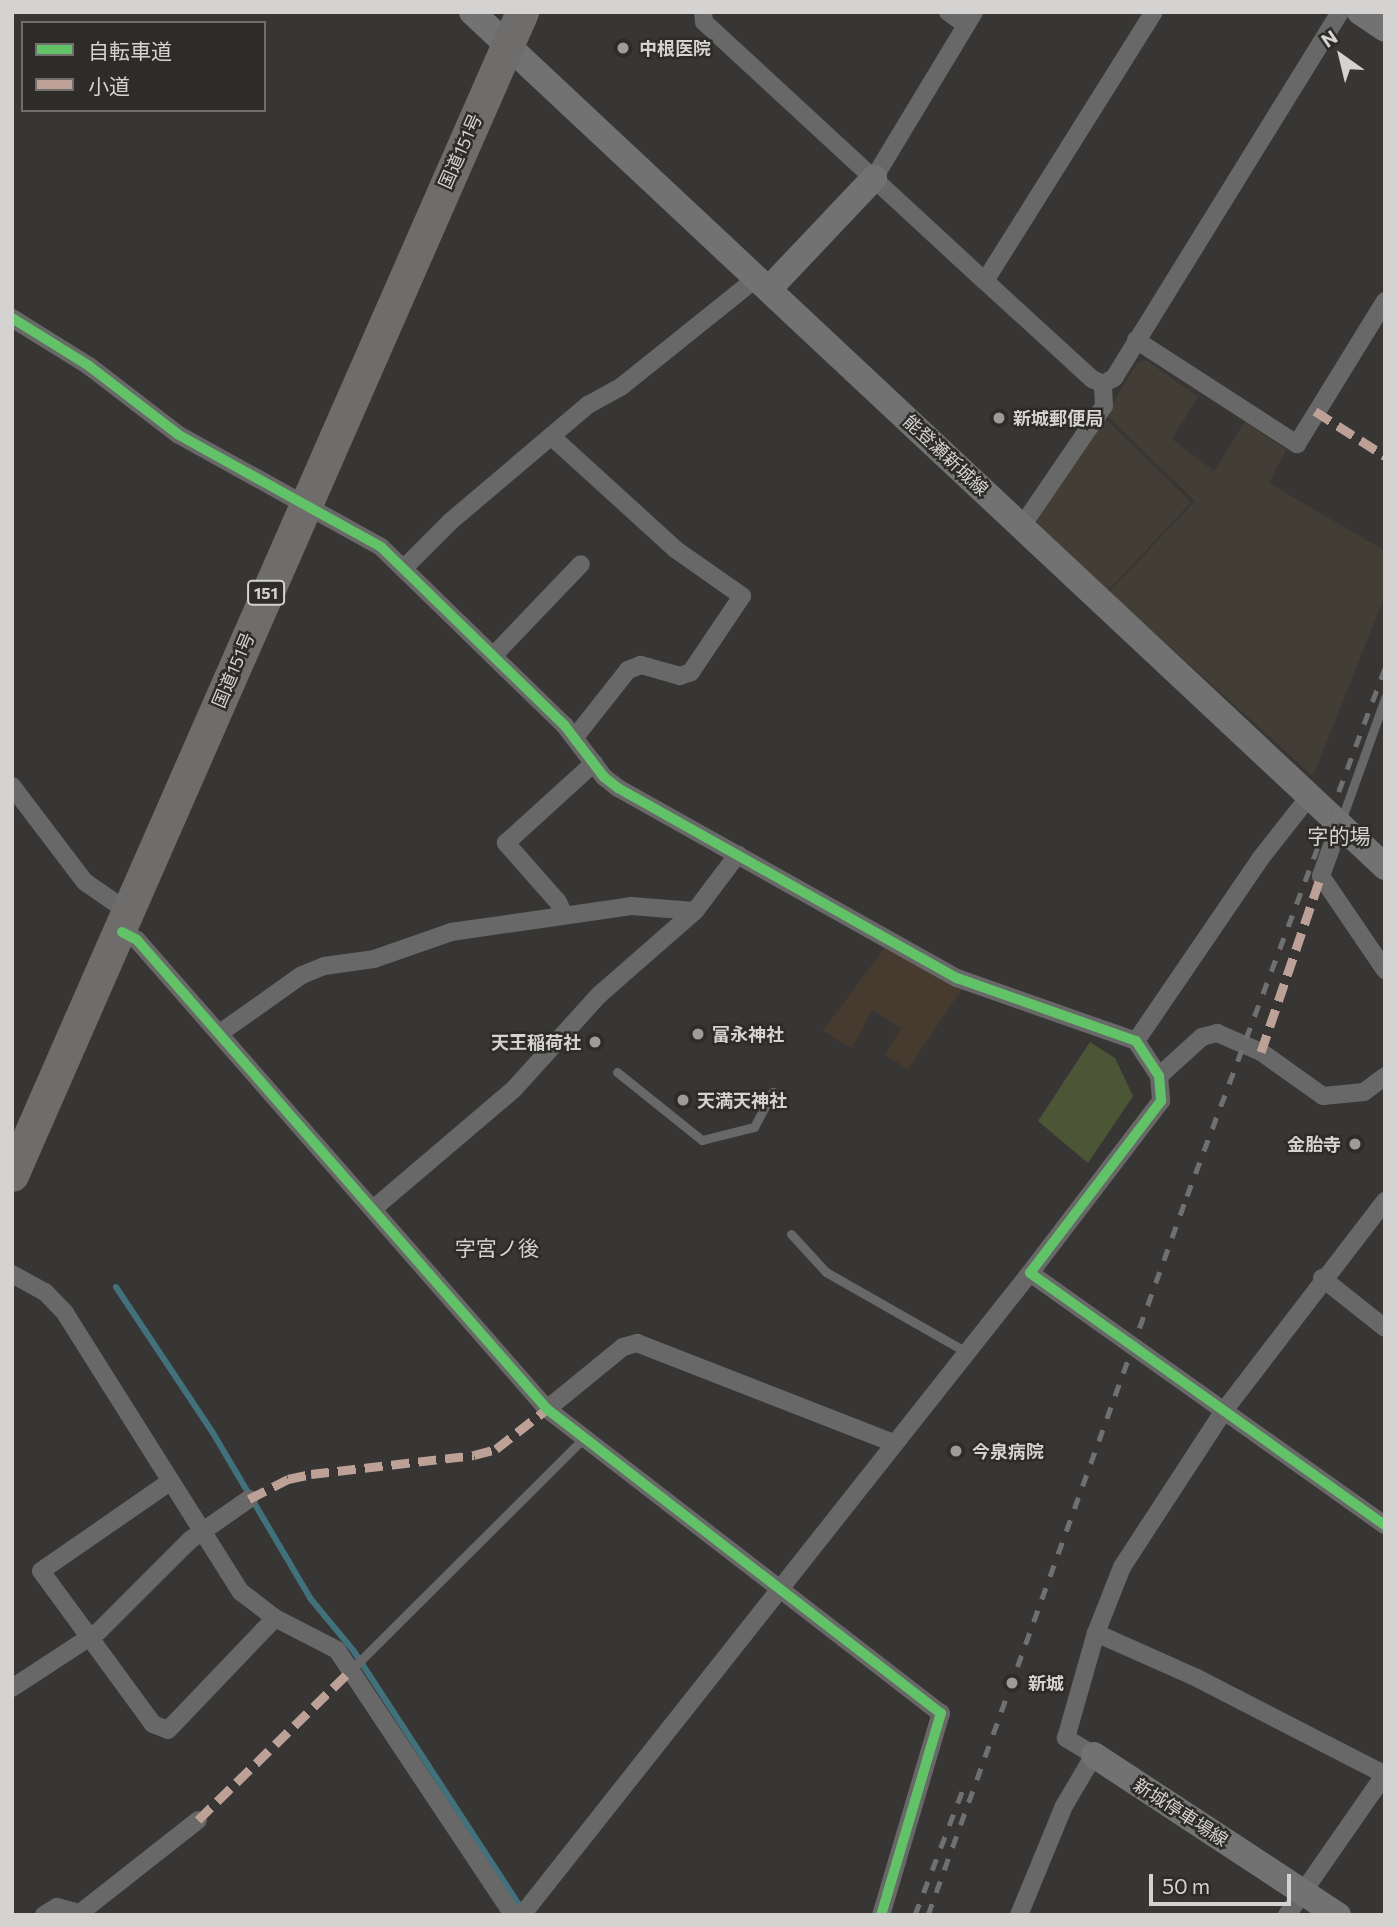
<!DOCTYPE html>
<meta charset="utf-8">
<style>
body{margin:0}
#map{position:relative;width:1397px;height:1927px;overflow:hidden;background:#373634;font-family:Commissioner,"Noto Sans JP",sans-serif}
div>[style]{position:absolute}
.built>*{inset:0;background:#423e36}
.education>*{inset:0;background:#473b2f}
.green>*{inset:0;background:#4c5637}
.stream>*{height:6px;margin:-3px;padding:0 3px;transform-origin:3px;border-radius:3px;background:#41727b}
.lane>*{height:9px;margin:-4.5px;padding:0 4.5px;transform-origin:4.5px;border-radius:4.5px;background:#686868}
.street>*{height:18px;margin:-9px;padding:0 9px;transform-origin:9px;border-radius:9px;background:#686868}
.secondary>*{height:26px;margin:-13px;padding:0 13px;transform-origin:13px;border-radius:13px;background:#737272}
.highway>*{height:33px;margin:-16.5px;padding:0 16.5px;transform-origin:16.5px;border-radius:16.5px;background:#6e6d6c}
.rail>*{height:5px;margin-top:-2.5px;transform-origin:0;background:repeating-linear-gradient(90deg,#717070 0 12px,transparent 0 24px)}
.quiet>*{height:9px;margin-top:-4.5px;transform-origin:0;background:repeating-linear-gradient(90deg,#bda197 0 18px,transparent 0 27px)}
.cycleway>*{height:10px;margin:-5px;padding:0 5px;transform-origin:5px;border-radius:5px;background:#61c268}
.dots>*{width:19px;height:19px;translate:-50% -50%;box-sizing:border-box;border:4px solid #2e2c29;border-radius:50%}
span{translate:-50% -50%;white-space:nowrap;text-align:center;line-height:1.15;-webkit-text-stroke:5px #2e2c29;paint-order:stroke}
.shield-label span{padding:2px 5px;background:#2e2c29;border:2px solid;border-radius:5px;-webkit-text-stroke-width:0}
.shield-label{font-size:16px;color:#d4d3d1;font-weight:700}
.poi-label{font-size:18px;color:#d4d3d1;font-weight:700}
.left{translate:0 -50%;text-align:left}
.right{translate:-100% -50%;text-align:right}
.street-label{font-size:18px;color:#d4d3d1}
.quarter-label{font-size:21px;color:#d4d3d1}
.frame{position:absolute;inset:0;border:14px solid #d4d3d1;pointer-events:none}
.legend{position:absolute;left:21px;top:21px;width:245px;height:91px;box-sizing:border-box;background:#2e2c29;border:2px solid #706f6c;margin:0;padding:9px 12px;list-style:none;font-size:21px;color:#d4d3d1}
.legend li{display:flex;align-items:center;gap:14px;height:35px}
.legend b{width:35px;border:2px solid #706f6c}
.north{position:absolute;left:1306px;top:21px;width:70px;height:70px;-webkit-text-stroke:5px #2e2c29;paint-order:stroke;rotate:326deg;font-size:19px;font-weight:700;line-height:28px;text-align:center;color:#d4d3d1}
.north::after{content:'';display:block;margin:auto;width:24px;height:32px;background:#d4d3d1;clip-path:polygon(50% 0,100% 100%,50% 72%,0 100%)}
.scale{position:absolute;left:1149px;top:1874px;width:142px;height:32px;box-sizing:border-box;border:4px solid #d4d3d1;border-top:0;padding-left:9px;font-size:21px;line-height:24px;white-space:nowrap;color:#d4d3d1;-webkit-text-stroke:5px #2e2c29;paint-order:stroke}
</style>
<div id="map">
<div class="built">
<div style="clip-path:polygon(1146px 360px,1198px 397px,1172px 439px,1214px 471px,1245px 422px,1286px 450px,1269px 483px,1385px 551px,1385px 595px,1313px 776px,1109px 592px,1195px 501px,1106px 415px,1138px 362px)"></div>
<div style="clip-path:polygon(1104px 417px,1191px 502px,1108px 591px,1036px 522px)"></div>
</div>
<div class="education">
<div style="clip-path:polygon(885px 947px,962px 989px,908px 1069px,885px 1055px,901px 1028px,872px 1010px,852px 1048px,823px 1031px)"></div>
</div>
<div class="green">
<div style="clip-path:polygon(1090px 1042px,1115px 1058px,1133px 1096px,1088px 1163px,1038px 1121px)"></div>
</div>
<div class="stream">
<div style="left:116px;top:1287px;width:175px;rotate:56.4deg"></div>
<div style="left:213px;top:1433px;width:191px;rotate:59.5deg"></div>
<div style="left:310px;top:1598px;width:67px;rotate:50.4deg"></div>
<div style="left:353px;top:1650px;width:309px;rotate:56.9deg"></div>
</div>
<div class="lane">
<div style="left:1341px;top:821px;width:131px;rotate:-70.3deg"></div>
<div style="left:617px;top:1072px;width:109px;rotate:38.7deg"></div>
<div style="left:702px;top:1140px;width:54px;rotate:-14deg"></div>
<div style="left:754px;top:1127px;width:40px;rotate:-62deg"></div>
<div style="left:791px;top:1234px;width:52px;rotate:47.4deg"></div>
<div style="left:826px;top:1272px;width:163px;rotate:29.7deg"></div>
<div style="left:351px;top:1670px;width:327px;rotate:-44.9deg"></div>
</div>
<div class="street">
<div style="left:703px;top:12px;width:10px;rotate:84deg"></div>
<div style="left:704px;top:22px;width:382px;rotate:42.7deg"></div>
<div style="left:985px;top:281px;width:318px;rotate:-57.9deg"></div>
<div style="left:948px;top:12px;width:22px;rotate:36deg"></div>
<div style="left:874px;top:178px;width:194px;rotate:-58.9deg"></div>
<div style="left:985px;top:281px;width:145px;rotate:42.5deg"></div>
<div style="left:1092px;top:379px;width:12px;rotate:24deg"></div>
<div style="left:1103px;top:384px;width:13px;rotate:-29deg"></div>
<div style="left:1114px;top:378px;width:430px;rotate:-58.3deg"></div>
<div style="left:12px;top:318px;width:91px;rotate:31.9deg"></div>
<div style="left:89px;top:366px;width:113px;rotate:37.5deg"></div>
<div style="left:179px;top:435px;width:231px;rotate:29deg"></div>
<div style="left:381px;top:547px;width:257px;rotate:44.2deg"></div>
<div style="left:565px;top:726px;width:64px;rotate:52.6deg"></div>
<div style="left:604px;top:777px;width:18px;rotate:38deg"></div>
<div style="left:618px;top:788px;width:389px;rotate:29.3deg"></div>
<div style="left:957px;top:978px;width:190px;rotate:19.4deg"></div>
<div style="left:1136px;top:1041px;width:42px;rotate:56.7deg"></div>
<div style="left:1159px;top:1076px;width:25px;rotate:85deg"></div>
<div style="left:1161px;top:1101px;width:216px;rotate:127.3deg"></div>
<div style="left:1030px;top:1273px;width:435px;rotate:35.4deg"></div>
<div style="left:1136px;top:340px;width:192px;rotate:32.9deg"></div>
<div style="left:1297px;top:444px;width:168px;rotate:-58.4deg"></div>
<div style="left:551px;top:436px;width:168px;rotate:42.3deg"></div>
<div style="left:675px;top:549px;width:82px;rotate:35deg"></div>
<div style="left:742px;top:596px;width:92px;rotate:123.9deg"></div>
<div style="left:691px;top:672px;width:12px;rotate:160deg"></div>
<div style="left:680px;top:676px;width:41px;rotate:-164.2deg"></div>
<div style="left:641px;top:665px;width:14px;rotate:159deg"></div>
<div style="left:628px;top:670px;width:85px;rotate:128.3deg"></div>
<div style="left:1022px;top:526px;width:145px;rotate:-55.7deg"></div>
<div style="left:1104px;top:406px;width:22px;rotate:-93deg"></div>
<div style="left:404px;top:568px;width:66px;rotate:-45deg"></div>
<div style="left:451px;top:521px;width:180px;rotate:-40.3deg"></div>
<div style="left:588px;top:405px;width:39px;rotate:-29deg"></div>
<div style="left:622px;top:386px;width:173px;rotate:-38.7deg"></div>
<div style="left:493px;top:656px;width:127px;rotate:-46.3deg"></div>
<div style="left:12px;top:786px;width:121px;rotate:52.8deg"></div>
<div style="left:85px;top:882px;width:55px;rotate:34.6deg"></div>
<div style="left:1339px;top:826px;width:53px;rotate:109.8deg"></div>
<div style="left:1321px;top:876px;width:114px;rotate:55.8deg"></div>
<div style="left:563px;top:913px;width:12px;rotate:-114deg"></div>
<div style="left:558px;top:902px;width:79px;rotate:-131.4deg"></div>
<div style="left:506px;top:843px;width:119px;rotate:-42.3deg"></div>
<div style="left:122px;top:932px;width:17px;rotate:28deg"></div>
<div style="left:137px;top:940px;width:623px;rotate:48.84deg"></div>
<div style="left:547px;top:1409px;width:498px;rotate:37.7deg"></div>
<div style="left:941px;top:1713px;width:211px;rotate:106.5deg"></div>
<div style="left:220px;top:1033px;width:100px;rotate:-35.3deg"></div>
<div style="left:302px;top:975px;width:24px;rotate:-22deg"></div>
<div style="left:324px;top:966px;width:50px;rotate:-8deg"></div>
<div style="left:374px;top:959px;width:82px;rotate:-19.3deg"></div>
<div style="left:451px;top:932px;width:182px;rotate:-8.2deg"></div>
<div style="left:631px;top:906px;width:64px;rotate:4.5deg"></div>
<div style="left:695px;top:911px;width:71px;rotate:-53deg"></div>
<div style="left:1136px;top:1041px;width:220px;rotate:-55.7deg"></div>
<div style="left:1260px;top:859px;width:78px;rotate:-51.8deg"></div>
<div style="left:1159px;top:1076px;width:58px;rotate:-42.2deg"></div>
<div style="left:1202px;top:1037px;width:16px;rotate:-15deg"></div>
<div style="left:1217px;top:1033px;width:48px;rotate:23.4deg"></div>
<div style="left:1261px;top:1052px;width:76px;rotate:35.4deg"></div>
<div style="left:1323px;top:1096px;width:41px;rotate:-5.6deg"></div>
<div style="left:1364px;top:1092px;width:26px;rotate:-37deg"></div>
<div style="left:373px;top:1209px;width:185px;rotate:-40.4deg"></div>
<div style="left:514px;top:1089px;width:127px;rotate:-47.9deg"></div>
<div style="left:599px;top:995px;width:128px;rotate:-41.2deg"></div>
<div style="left:12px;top:1274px;width:38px;rotate:29deg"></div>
<div style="left:45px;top:1292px;width:29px;rotate:46deg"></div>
<div style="left:65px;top:1313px;width:330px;rotate:57.8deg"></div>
<div style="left:241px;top:1592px;width:43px;rotate:37.4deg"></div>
<div style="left:275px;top:1618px;width:70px;rotate:27.3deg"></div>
<div style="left:337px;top:1650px;width:318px;rotate:56.4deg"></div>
<div style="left:1322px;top:1278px;width:80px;rotate:38.4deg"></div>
<div style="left:547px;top:1409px;width:98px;rotate:-39.2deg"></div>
<div style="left:623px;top:1347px;width:15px;rotate:-16deg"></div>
<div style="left:637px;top:1343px;width:275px;rotate:21.3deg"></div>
<div style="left:171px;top:1481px;width:158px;rotate:145.3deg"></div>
<div style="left:41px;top:1571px;width:190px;rotate:53.8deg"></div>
<div style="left:153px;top:1724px;width:16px;rotate:22deg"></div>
<div style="left:168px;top:1730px;width:155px;rotate:-46.3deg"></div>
<div style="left:1096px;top:1633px;width:111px;rotate:24deg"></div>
<div style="left:1197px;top:1678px;width:210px;rotate:27.2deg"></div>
<div style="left:12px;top:1688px;width:104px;rotate:-33.2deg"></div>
<div style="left:99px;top:1631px;width:129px;rotate:-45deg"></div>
<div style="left:190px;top:1540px;width:72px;rotate:-34.8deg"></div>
<div style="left:44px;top:1915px;width:15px;rotate:-32deg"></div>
<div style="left:57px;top:1907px;width:24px;rotate:15deg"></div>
<div style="left:80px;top:1913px;width:150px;rotate:-38.2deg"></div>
<div style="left:522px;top:1915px;width:819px;rotate:-51.65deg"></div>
<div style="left:1019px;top:1915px;width:118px;rotate:-67.6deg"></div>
<div style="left:1064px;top:1806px;width:59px;rotate:-59.5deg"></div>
<div style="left:1094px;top:1755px;width:33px;rotate:-149deg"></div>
<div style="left:1066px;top:1738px;width:109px;rotate:-74.1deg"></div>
<div style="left:1096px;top:1633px;width:71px;rotate:-68.5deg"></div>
<div style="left:1122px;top:1567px;width:185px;rotate:-56.9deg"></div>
<div style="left:1223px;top:1412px;width:266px;rotate:-52.5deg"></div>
<div style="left:1287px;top:1915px;width:172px;rotate:-55.2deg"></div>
</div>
<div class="secondary">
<div style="left:472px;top:12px;width:1251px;rotate:43.12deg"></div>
<div style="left:1360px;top:12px;width:30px;rotate:34deg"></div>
<div style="left:769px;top:289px;width:153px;rotate:-46.6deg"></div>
<div style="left:1094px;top:1755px;width:292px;rotate:33.3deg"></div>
</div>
<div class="highway">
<div style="left:12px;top:1175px;width:1270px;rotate:-66.32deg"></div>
</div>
<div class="rail">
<div style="left:915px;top:1915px;width:140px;rotate:-69.1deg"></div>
<div style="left:928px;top:1915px;width:764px;rotate:-70.19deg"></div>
<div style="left:1187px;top:1196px;width:564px;rotate:-69.44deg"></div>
</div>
<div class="quiet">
<div style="left:1315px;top:411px;width:83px;rotate:32.7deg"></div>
<div style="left:1261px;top:1052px;width:186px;rotate:-71.2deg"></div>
<div style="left:249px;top:1499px;width:44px;rotate:-27.1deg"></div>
<div style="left:288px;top:1479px;width:24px;rotate:-12deg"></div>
<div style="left:311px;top:1474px;width:164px;rotate:-6.6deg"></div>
<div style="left:474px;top:1455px;width:23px;rotate:-15deg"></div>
<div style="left:496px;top:1449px;width:65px;rotate:-38.1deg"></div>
<div style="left:198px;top:1820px;width:214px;rotate:-44.4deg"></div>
</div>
<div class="cycleway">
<div style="left:12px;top:318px;width:91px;rotate:31.9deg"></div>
<div style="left:89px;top:366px;width:113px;rotate:37.5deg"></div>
<div style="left:179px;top:435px;width:231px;rotate:29deg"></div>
<div style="left:381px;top:547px;width:257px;rotate:44.2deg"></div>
<div style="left:565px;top:726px;width:64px;rotate:52.6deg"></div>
<div style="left:604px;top:777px;width:18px;rotate:38deg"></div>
<div style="left:618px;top:788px;width:389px;rotate:29.3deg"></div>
<div style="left:957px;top:978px;width:190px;rotate:19.4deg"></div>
<div style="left:1136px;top:1041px;width:42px;rotate:56.7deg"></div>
<div style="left:1159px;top:1076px;width:25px;rotate:85deg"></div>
<div style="left:1161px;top:1101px;width:216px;rotate:127.3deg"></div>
<div style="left:1030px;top:1273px;width:435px;rotate:35.4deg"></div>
<div style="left:122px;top:932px;width:17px;rotate:28deg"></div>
<div style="left:137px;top:940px;width:623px;rotate:48.84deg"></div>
<div style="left:547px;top:1409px;width:498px;rotate:37.7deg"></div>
<div style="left:941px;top:1713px;width:211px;rotate:106.5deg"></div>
</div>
<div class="dots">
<div style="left:623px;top:48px;background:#9d9c9a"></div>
<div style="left:999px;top:418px;background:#9d9c9a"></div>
<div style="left:698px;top:1034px;background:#9d9c9a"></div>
<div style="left:595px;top:1042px;background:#9d9c9a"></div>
<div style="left:683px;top:1100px;background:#9d9c9a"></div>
<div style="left:1355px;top:1144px;background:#9d9c9a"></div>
<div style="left:956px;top:1451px;background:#9d9c9a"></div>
<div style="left:1012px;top:1683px;background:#9d9c9a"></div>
</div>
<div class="shield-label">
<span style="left:266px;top:593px">151</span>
</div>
<div class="poi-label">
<span class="left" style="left:639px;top:48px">中根医院</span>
<span class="left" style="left:1013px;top:418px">新城郵便局</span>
<span class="left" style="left:712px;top:1034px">富永神社</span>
<span class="right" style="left:581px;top:1042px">天王稲荷社</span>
<span class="left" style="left:697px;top:1100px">天満天神社</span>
<span class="right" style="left:1341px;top:1144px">金胎寺</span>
<span class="left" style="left:972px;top:1451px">今泉病院</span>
<span class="left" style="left:1028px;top:1683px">新城</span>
</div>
<div class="street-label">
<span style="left:460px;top:151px;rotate:-66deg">国道151号</span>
<span style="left:946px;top:455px;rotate:43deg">能登瀬新城線</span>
<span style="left:233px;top:670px;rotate:-67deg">国道151号</span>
<span style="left:1181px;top:1812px;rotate:33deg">新城停車場線</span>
</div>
<div class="quarter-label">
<span style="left:1339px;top:836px">字的場</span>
<span style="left:497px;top:1248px">字宮ノ後</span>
</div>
<div class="frame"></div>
<ul class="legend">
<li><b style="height:9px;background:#61c268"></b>自転車道</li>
<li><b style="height:9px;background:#bda197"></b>小道</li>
</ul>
<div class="north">N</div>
<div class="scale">50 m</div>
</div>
